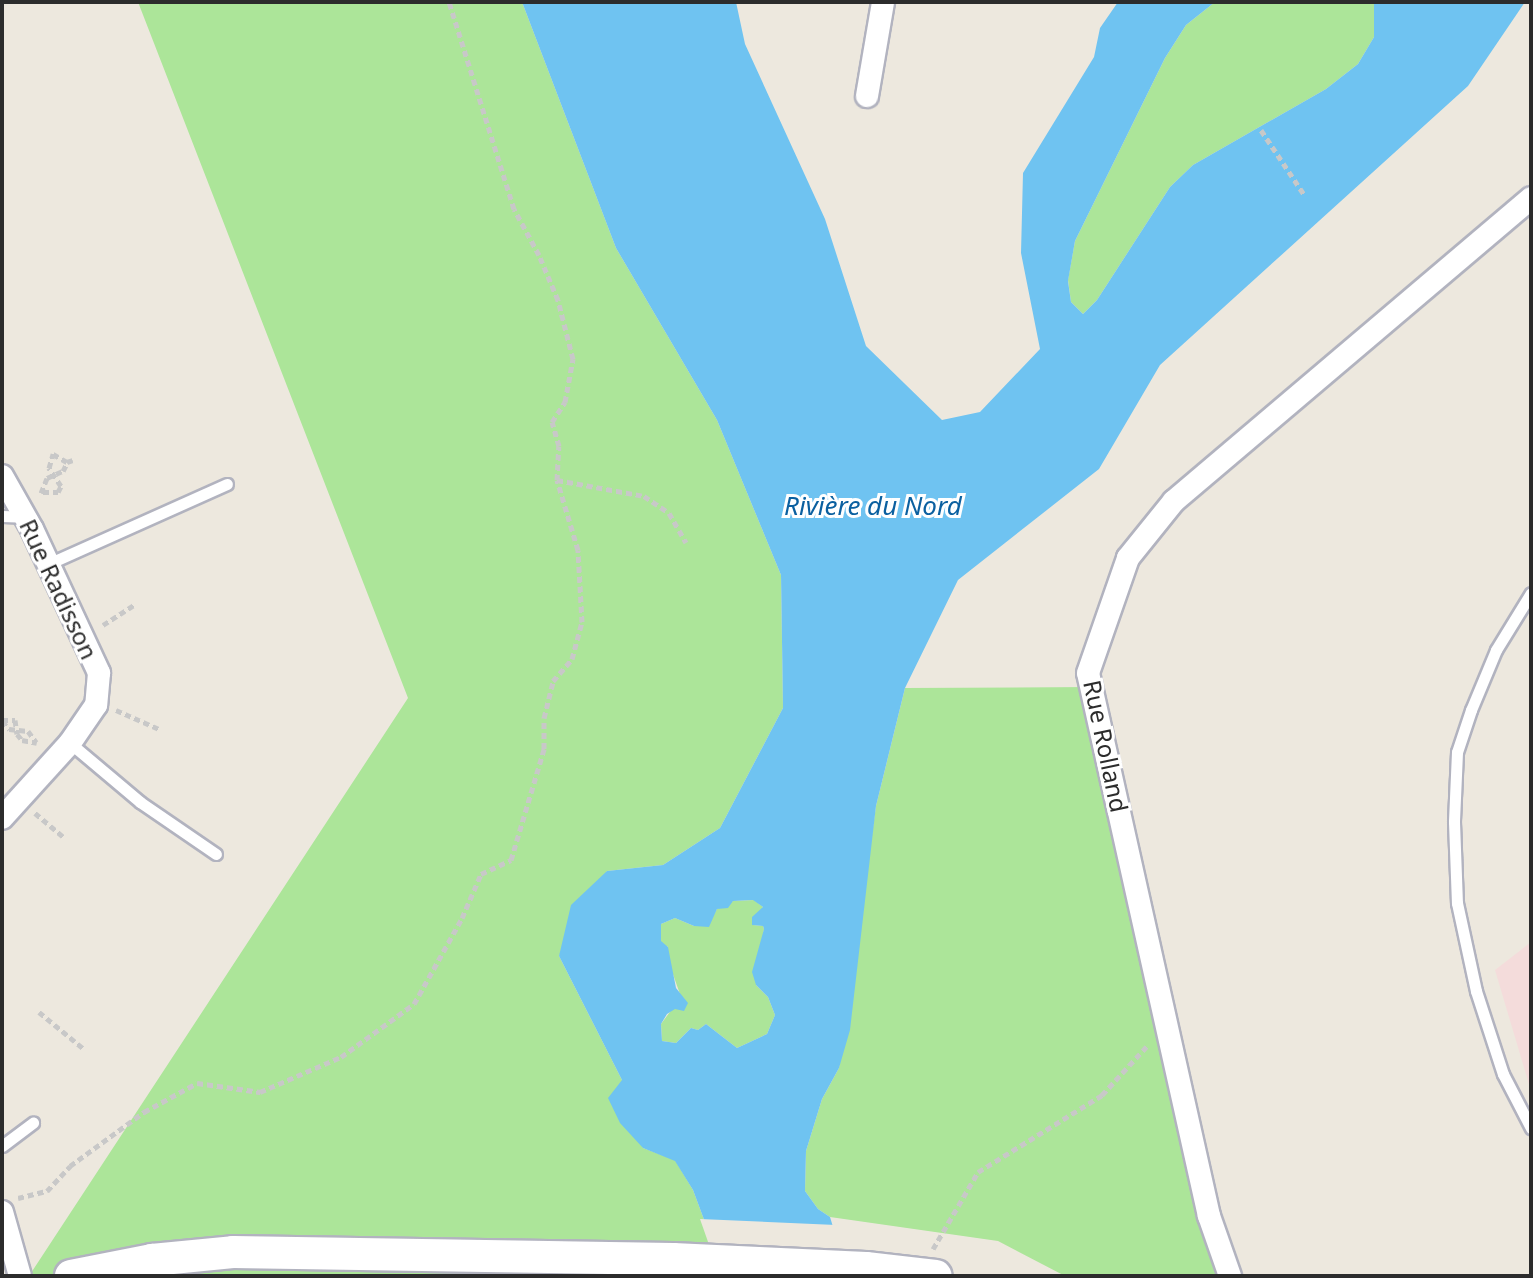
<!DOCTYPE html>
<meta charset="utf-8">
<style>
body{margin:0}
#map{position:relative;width:1533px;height:1278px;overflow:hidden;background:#ede8de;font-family:"Noto Sans",sans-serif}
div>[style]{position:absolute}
.medical>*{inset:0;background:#f4dcdb}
.green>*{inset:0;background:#ace599}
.water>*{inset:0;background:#6fc3f1}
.pier>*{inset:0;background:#ede8de}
.path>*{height:5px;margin-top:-2.5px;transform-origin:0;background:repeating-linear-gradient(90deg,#c8c8c8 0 6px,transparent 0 10px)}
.roads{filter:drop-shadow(2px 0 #b2b3bf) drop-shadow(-2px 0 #b2b3bf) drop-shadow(0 2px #b2b3bf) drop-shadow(0 -2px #b2b3bf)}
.lane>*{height:11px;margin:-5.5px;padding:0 5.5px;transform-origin:5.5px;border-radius:5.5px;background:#fff}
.street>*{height:22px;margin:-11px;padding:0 11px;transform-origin:11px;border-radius:11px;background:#fff}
.secondary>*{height:32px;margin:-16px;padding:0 16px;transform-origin:16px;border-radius:16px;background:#fff}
span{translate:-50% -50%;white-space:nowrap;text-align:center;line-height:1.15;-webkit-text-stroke:6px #fff;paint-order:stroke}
.street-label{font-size:24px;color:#2c2c2c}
.water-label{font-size:26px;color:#0b60a0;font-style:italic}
.frame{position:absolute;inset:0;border:4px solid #2c2c2c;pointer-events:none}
</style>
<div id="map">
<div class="medical">
<div style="clip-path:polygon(1531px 942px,1531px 1091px,1495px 970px)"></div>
</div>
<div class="green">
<div style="clip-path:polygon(138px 2px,522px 2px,616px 248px,717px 420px,781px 575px,783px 708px,720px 828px,663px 865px,607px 871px,559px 956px,622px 1080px,643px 1148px,675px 1160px,693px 1190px,725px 1276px,29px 1276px,408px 698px)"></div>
<div style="clip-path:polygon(1215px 2px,1374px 2px,1374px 37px,1358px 64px,1326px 89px,1193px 165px,1170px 187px,1097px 300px,1083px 314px,1071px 302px,1068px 280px,1075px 241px,1165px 58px,1186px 25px)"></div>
<div style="clip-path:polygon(1092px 687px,1230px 1276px,1065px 1276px,998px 1241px,830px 1217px,818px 1209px,805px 1191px,806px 1151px,822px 1099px,839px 1068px,876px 806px,905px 688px)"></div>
<div style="clip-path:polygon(754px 900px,763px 907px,753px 925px,763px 926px,764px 929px,756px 985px,768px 997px,775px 1015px,767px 1034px,737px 1048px,706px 1024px,698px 1030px,691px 1028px,676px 1043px,662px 1041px,661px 1024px,681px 997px,668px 960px,668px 947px,661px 943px,661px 924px,675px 918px,694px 926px,711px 920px,717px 909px,733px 901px)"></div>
</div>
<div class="water">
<div style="clip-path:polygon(evenodd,522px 2px,736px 2px,745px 44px,825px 219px,866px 346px,942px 420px,980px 412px,1040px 349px,1021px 253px,1023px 173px,1094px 57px,1100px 28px,1118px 2px,1215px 2px,1186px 25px,1165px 58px,1075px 241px,1068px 281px,1071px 302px,1083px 314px,1097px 300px,1170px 187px,1193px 165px,1326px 89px,1358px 64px,1374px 37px,1374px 2px,1525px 2px,1468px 86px,1160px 365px,1099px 469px,958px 580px,905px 688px,876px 806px,850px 1030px,839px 1068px,822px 1099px,806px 1151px,805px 1191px,818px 1209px,830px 1217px,848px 1276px,725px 1276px,693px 1190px,675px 1161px,643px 1148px,620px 1123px,608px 1098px,622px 1080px,559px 956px,571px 905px,607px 871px,663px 865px,720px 828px,783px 708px,781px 575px,717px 420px,616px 248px,522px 2px,753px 900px,763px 907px,752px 917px,752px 925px,763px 926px,764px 929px,752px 972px,756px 985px,768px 997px,775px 1015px,767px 1034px,737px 1048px,706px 1024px,698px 1030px,691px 1028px,676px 1043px,662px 1041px,661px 1024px,667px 1014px,675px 1009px,684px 1011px,688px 1003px,676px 988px,668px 947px,661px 941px,661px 924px,675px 918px,694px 926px,709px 927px,717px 909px,728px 908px,733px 901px,753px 900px)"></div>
</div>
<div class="pier">
<div style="clip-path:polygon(700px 1219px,836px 1225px,852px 1276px,720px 1276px)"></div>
</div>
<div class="path">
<div style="left:1261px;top:130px;width:79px;rotate:56.3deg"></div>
<div style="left:557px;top:480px;width:88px;rotate:10.4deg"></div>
<div style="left:644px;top:496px;width:30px;rotate:34deg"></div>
<div style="left:669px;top:513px;width:34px;rotate:60deg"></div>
<div style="left:43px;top:492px;width:15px"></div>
<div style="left:58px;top:492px;width:7px;rotate:-63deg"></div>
<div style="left:61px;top:486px;width:22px;rotate:-124deg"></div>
<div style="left:49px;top:468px;width:15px;rotate:-74deg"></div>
<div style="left:53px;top:454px;width:16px;rotate:30deg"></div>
<div style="left:67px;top:462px;width:6px;rotate:-18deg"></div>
<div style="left:41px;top:493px;width:16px;rotate:-68deg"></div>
<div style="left:47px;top:478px;width:17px;rotate:-24deg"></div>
<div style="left:63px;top:471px;width:11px;rotate:-63deg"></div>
<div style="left:103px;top:625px;width:38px;rotate:-33deg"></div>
<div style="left:116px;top:710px;width:47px;rotate:23.8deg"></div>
<div style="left:2px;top:720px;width:13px"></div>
<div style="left:15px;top:720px;width:14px;rotate:82deg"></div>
<div style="left:17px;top:734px;width:8px;rotate:50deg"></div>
<div style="left:22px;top:740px;width:15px;rotate:11deg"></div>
<div style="left:2px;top:721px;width:11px;rotate:49deg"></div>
<div style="left:9px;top:729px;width:19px;rotate:6deg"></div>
<div style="left:28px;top:731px;width:14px;rotate:54deg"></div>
<div style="left:35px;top:813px;width:39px;rotate:40deg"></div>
<div style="left:39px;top:1012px;width:58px;rotate:39.4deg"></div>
<div style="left:18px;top:1198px;width:30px;rotate:-14deg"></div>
<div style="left:47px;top:1191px;width:34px;rotate:-47deg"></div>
<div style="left:70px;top:1166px;width:92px;rotate:-36.1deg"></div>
<div style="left:144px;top:1112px;width:60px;rotate:-28.7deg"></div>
<div style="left:197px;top:1083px;width:64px;rotate:8.1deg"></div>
<div style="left:260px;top:1092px;width:88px;rotate:-23.4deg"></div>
<div style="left:341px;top:1057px;width:90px;rotate:-36deg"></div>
<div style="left:414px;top:1004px;width:98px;rotate:-60.8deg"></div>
<div style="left:462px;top:918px;width:48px;rotate:-66.6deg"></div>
<div style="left:481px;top:874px;width:33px;rotate:-25deg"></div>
<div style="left:511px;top:860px;width:116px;rotate:-73.4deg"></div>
<div style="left:544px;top:749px;width:31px;rotate:-90deg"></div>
<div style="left:544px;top:718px;width:38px;rotate:-76deg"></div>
<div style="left:553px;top:681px;width:29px;rotate:-49deg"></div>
<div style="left:572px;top:659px;width:38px;rotate:-75deg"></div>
<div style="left:582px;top:622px;width:72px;rotate:-93.2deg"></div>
<div style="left:578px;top:550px;width:73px;rotate:-106.7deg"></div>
<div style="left:557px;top:480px;width:34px;rotate:-87deg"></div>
<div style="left:559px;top:446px;width:25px;rotate:-106deg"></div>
<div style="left:552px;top:422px;width:24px;rotate:-57deg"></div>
<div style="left:565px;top:402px;width:44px;rotate:-79.5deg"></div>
<div style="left:573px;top:359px;width:61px;rotate:-104.3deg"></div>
<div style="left:558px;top:300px;width:49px;rotate:-112.9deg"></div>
<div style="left:539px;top:255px;width:52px;rotate:-118.5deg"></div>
<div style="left:514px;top:209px;width:217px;rotate:-107.4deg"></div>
<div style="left:933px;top:1249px;width:89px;rotate:-59.7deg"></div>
<div style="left:978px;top:1172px;width:146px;rotate:-31.8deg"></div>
<div style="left:1102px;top:1095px;width:67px;rotate:-47.4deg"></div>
</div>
<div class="roads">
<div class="lane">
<div style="left:2px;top:516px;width:23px;rotate:2deg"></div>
<div style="left:48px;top:564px;width:196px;rotate:-24.1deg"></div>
<div style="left:1531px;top:593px;width:67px;rotate:121.6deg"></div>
<div style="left:1496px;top:650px;width:65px;rotate:112.6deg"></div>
<div style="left:1471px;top:710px;width:44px;rotate:108.4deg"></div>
<div style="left:1457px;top:752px;width:70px;rotate:92.5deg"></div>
<div style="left:1454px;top:822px;width:81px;rotate:87.9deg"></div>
<div style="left:1457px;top:903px;width:90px;rotate:77.8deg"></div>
<div style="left:1476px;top:991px;width:87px;rotate:72deg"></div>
<div style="left:1503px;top:1074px;width:61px;rotate:62.6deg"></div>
<div style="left:70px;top:743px;width:92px;rotate:40.1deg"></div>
<div style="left:140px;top:802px;width:92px;rotate:34.4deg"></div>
<div style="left:2px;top:1146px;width:39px;rotate:-37deg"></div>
</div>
<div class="street">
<div style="left:867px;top:96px;width:95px;rotate:-80.3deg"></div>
<div style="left:2px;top:476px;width:61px;rotate:60.5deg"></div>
<div style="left:32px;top:529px;width:159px;rotate:65deg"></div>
<div style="left:99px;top:673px;width:32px;rotate:95deg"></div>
<div style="left:96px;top:705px;width:46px;rotate:124.4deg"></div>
<div style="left:70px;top:743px;width:101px;rotate:132.2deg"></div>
<div style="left:2px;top:1212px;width:66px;rotate:74.3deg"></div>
<div style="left:1230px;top:1276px;width:64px;rotate:-109.3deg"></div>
<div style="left:1209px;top:1216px;width:556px;rotate:-102.56deg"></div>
<div style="left:1088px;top:673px;width:122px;rotate:-70.8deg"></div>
<div style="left:1128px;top:558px;width:73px;rotate:-51.1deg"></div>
<div style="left:1174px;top:501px;width:468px;rotate:-40.3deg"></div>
</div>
<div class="secondary">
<div style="left:71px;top:1276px;width:83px;rotate:-11.2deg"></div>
<div style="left:152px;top:1260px;width:81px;rotate:-5.6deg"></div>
<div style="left:233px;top:1252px;width:440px;rotate:0.9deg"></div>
<div style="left:673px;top:1259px;width:193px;rotate:2.7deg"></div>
<div style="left:866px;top:1268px;width:70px;rotate:6.5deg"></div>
</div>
</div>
<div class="street-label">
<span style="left:59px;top:589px;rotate:65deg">Rue Radisson</span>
<span style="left:1106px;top:746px;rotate:78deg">Rue Rolland</span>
</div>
<div class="water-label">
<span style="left:873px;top:506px">Rivière du Nord</span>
</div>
<div class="frame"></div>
</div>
